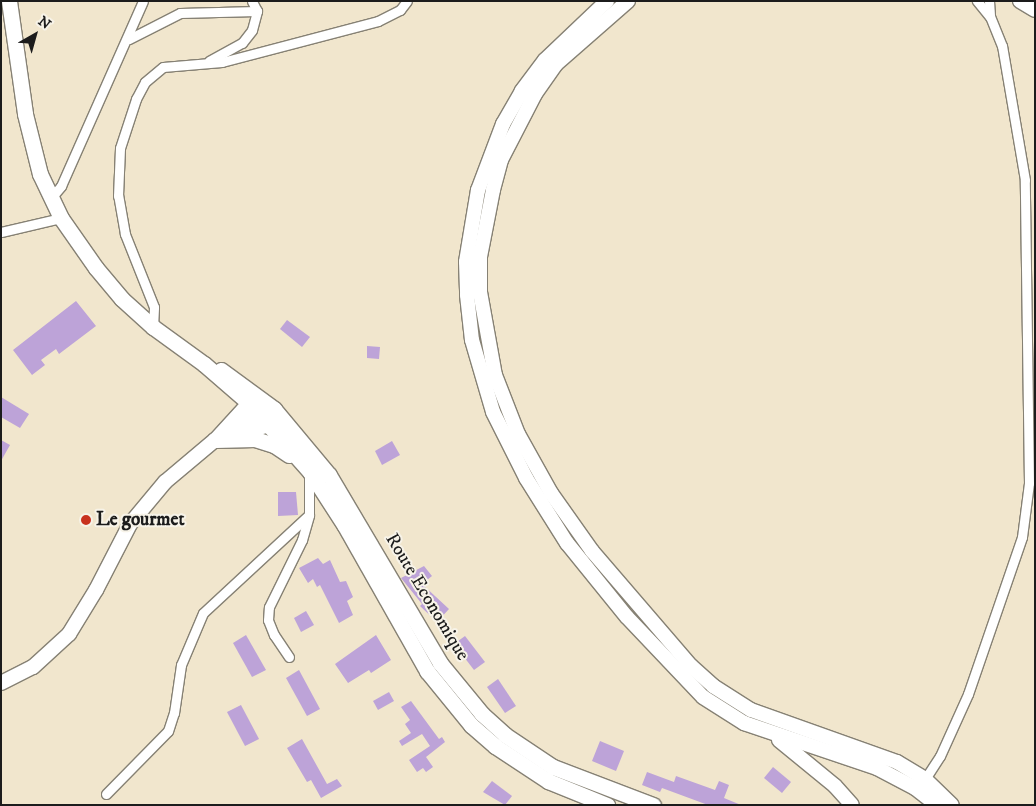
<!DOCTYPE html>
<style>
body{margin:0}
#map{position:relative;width:1036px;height:806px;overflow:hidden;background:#f1e6cd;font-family:"IM FELL DW Pica",serif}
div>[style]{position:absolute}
.building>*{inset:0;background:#bda3d8}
.roads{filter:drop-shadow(1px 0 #868174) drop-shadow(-1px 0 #868174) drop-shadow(0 1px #868174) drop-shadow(0 -1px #868174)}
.street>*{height:9px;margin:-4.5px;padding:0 4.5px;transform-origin:4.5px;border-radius:4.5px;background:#fff}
.primary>*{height:14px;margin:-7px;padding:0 7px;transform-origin:7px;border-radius:7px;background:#fff}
.highway>*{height:15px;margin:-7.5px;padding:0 7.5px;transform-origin:7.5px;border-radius:7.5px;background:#fff}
.dots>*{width:14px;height:14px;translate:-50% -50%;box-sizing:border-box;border:2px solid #f7f3e8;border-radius:50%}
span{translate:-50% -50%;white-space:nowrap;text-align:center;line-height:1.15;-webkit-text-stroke:4px #f7f3e8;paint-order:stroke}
.poi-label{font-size:19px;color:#1c1c1c;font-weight:700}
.left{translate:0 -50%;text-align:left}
.street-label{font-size:19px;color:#1c1c1c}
.frame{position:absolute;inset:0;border:2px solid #1c1c1c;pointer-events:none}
.north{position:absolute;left:10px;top:10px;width:50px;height:50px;-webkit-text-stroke:4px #f7f3e8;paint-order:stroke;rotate:38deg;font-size:14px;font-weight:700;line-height:20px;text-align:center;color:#1c1c1c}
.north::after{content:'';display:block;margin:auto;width:18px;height:22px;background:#1c1c1c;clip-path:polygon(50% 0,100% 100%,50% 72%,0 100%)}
</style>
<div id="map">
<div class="building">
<div style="clip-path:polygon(76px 301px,96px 326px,59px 354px,56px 349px,41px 360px,45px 365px,32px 375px,13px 350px)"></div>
<div style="clip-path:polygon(287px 320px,310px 337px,302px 347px,280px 329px)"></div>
<div style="clip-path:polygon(367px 346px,380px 347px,379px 359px,367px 358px)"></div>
<div style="clip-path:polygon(1px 397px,29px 414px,20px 428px,1px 417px)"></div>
<div style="clip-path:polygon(1px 440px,10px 445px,1px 461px)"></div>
<div style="clip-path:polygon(392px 441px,400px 455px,382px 465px,375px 451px)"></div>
<div style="clip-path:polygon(278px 492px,296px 492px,298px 515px,278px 516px)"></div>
<div style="clip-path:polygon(318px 558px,323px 564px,330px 560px,340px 582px,346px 581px,353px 597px,347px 601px,353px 615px,339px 623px,320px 585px,317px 587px,313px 579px,308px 583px,299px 568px)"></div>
<div style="clip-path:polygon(424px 566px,432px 576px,422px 584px,449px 609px,437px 622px,420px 606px,422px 604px,401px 578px)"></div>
<div style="clip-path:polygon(306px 611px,314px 625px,301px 632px,294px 618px)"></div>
<div style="clip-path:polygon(246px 635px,266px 670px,252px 677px,233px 643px)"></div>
<div style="clip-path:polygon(376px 635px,391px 660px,371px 673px,369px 670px,348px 683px,335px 664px)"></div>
<div style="clip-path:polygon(465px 636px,485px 662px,474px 670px,454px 644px)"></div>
<div style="clip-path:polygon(299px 670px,320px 709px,307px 716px,286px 678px)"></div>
<div style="clip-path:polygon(498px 679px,516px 706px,505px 713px,487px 687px)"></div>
<div style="clip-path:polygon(389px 692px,394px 701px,378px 710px,373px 701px)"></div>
<div style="clip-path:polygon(411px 701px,439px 739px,442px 737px,445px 742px,426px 757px,433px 767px,426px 772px,423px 768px,417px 772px,409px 760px,430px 746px,422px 734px,402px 746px,399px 741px,411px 733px,405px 724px,410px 720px,401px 707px)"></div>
<div style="clip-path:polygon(241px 705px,259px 739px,245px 746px,227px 712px)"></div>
<div style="clip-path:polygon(302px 739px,327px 784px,337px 779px,342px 786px,321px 798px,311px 780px,307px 782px,287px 748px)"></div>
<div style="clip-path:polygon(600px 741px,624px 751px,616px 771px,592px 761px)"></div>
<div style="clip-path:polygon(773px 767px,791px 782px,782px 793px,764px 778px)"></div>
<div style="clip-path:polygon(647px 772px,674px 782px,676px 776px,715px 790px,719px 781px,729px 785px,724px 798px,741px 805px,708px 805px,662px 788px,660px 792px,642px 785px)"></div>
<div style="clip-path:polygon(492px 781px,512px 796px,505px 805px,483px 792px)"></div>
</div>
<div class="roads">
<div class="street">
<div style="left:989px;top:1px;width:15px;rotate:86deg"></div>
<div style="left:129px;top:39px;width:57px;rotate:-27deg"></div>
<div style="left:180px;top:13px;width:77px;rotate:-1.5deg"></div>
<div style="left:209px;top:61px;width:38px;rotate:-29deg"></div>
<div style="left:242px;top:43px;width:16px;rotate:-52deg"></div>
<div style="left:252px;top:30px;width:20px;rotate:-75deg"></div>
<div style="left:257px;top:11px;width:11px;rotate:-117deg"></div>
<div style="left:51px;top:198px;width:16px;rotate:-50deg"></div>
<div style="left:61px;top:186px;width:202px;rotate:-66.1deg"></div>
<div style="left:1px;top:232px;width:62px;rotate:-13.1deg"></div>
<div style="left:153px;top:327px;width:20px;rotate:-87deg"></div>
<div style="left:154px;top:307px;width:79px;rotate:-111.7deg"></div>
<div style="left:125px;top:234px;width:39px;rotate:-100deg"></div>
<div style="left:118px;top:196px;width:48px;rotate:-87.6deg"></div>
<div style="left:120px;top:148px;width:52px;rotate:-71.9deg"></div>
<div style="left:136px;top:99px;width:19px;rotate:-62deg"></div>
<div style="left:145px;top:82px;width:23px;rotate:-40deg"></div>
<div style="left:163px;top:67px;width:59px;rotate:-4.8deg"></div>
<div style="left:222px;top:62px;width:161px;rotate:-14.7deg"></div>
<div style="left:378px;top:21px;width:25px;rotate:-27deg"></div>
<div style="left:400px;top:10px;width:11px;rotate:-52deg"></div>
<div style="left:289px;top:657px;width:27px;rotate:-124deg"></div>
<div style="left:274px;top:635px;width:16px;rotate:-112deg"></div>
<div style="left:268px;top:620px;width:13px;rotate:-86deg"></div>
<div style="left:269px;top:607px;width:75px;rotate:-63.8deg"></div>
<div style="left:302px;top:540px;width:26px;rotate:-74deg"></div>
<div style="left:309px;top:515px;width:40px;rotate:-90deg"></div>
<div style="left:925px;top:779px;width:27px;rotate:-57deg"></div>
<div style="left:940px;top:756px;width:68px;rotate:-65.7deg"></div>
<div style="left:968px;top:694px;width:166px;rotate:-71deg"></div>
<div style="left:1022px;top:537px;width:54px;rotate:-82.6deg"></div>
<div style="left:1029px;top:483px;width:303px;rotate:-90.8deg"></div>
<div style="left:1025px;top:180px;width:136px;rotate:-99.7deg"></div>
<div style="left:1002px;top:46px;width:31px;rotate:-112deg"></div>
<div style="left:990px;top:17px;width:21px;rotate:-129deg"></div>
<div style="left:106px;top:794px;width:88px;rotate:-45.5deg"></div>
<div style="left:168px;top:731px;width:19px;rotate:-72deg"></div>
<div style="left:174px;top:713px;width:49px;rotate:-81.7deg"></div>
<div style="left:181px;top:665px;width:56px;rotate:-67.1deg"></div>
<div style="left:203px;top:613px;width:144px;rotate:-42.8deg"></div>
</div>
<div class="primary">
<div style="left:607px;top:1px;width:86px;rotate:136.4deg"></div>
<div style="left:545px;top:60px;width:39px;rotate:127deg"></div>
<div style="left:522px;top:91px;width:38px;rotate:120deg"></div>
<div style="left:503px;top:124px;width:71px;rotate:110.7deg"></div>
<div style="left:478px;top:190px;width:73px;rotate:99.5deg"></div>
<div style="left:466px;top:262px;width:33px;rotate:88deg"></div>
<div style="left:467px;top:295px;width:45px;rotate:83.7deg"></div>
<div style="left:472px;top:340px;width:75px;rotate:73.7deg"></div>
<div style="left:493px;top:412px;width:74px;rotate:63.4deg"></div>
<div style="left:526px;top:478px;width:77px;rotate:57.8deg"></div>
<div style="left:567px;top:543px;width:95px;rotate:51deg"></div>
<div style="left:627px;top:617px;width:110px;rotate:46.5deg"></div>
<div style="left:703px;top:697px;width:49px;rotate:32.4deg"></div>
<div style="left:744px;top:723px;width:140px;rotate:18.7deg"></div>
<div style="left:877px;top:768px;width:43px;rotate:27.8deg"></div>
<div style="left:915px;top:788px;width:28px;rotate:38deg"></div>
<div style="left:628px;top:1px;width:96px;rotate:138.8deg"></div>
<div style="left:556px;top:64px;width:37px;rotate:125deg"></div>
<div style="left:535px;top:94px;width:74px;rotate:117.3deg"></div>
<div style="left:501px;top:160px;width:31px;rotate:105deg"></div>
<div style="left:493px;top:190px;width:68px;rotate:101deg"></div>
<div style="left:480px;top:257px;width:35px;rotate:90deg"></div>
<div style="left:480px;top:292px;width:84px;rotate:79.8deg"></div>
<div style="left:495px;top:375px;width:63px;rotate:68.7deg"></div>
<div style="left:518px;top:434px;width:68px;rotate:60.8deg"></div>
<div style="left:551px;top:493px;width:71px;rotate:54.7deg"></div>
<div style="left:592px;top:551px;width:152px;rotate:49.3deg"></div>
<div style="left:691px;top:666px;width:30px;rotate:42deg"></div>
<div style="left:713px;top:686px;width:45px;rotate:32.3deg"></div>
<div style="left:751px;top:710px;width:155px;rotate:19.6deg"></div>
<div style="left:897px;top:762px;width:33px;rotate:31deg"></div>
<div style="left:925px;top:779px;width:37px;rotate:44deg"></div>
<div style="left:1020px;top:1px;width:17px;rotate:31deg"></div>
<div style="left:232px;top:436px;width:49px;rotate:-16.6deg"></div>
<div style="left:1px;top:683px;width:36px;rotate:-27deg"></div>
<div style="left:33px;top:667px;width:49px;rotate:-42.5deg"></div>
<div style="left:69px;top:634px;width:52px;rotate:-58.5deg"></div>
<div style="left:96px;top:590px;width:74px;rotate:-62.7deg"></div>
<div style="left:130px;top:524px;width:55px;rotate:-50.2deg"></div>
<div style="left:165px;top:482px;width:65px;rotate:-40deg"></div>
<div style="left:215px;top:440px;width:60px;rotate:-28.7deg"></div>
<div style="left:779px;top:740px;width:72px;rotate:39.4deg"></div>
<div style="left:835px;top:786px;width:25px;rotate:48deg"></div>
</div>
<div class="highway">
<div style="left:9px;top:1px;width:114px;rotate:81.9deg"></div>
<div style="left:25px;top:114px;width:62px;rotate:76deg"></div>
<div style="left:40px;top:174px;width:49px;rotate:64.5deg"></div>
<div style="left:61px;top:218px;width:61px;rotate:55deg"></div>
<div style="left:96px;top:268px;width:40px;rotate:50deg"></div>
<div style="left:122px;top:299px;width:42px;rotate:42.1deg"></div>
<div style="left:153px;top:327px;width:63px;rotate:36deg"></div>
<div style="left:204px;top:364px;width:60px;rotate:40.9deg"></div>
<div style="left:249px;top:403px;width:92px;rotate:48.5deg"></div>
<div style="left:310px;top:472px;width:64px;rotate:57.1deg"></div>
<div style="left:345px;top:526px;width:167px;rotate:60.5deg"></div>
<div style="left:427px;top:671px;width:70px;rotate:50.8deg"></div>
<div style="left:471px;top:725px;width:32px;rotate:41deg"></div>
<div style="left:495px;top:746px;width:64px;rotate:33.4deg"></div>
<div style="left:548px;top:781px;width:64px;rotate:22.1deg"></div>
<div style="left:221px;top:370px;width:66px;rotate:36.3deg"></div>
<div style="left:274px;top:409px;width:86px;rotate:50.2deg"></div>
<div style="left:329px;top:475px;width:218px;rotate:59.4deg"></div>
<div style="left:440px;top:663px;width:66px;rotate:50.5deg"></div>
<div style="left:482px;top:714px;width:31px;rotate:42deg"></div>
<div style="left:505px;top:735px;width:58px;rotate:33.7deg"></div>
<div style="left:553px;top:767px;width:107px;rotate:20.8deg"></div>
<div style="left:215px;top:440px;width:40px;rotate:-1.4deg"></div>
<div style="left:255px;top:439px;width:20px;rotate:18deg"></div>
<div style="left:274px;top:445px;width:18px;rotate:34deg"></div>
<div style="left:215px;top:440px;width:50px;rotate:-47.4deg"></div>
</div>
</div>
<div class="dots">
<div style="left:86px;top:520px;background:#c8321e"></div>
</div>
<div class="poi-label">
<span class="left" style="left:96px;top:520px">Le gourmet</span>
</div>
<div class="street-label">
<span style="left:427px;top:597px;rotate:59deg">Route Economique</span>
</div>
<div class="frame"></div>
<div class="north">N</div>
</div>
